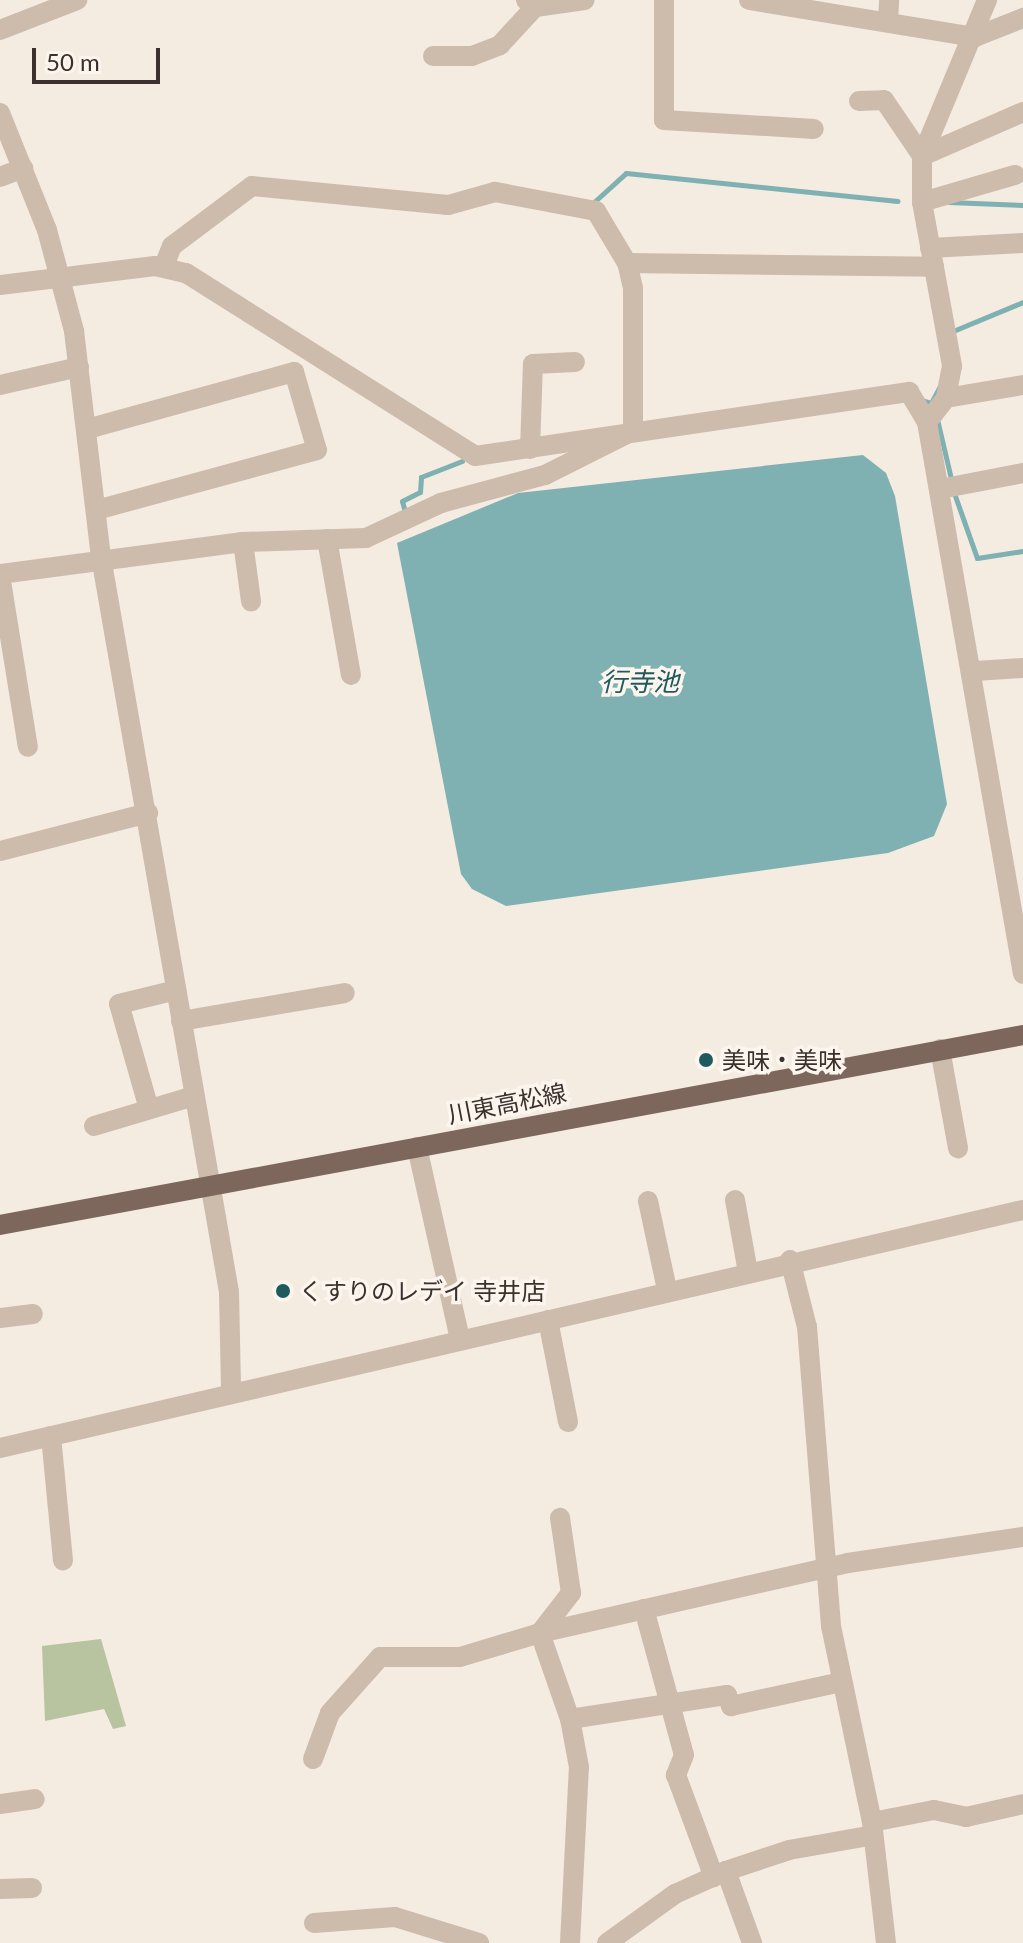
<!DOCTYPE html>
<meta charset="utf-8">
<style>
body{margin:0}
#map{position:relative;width:1023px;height:1943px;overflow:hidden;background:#f4ebe1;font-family:Lato,"Noto Sans JP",sans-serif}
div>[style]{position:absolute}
.green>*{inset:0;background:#b8c4a0}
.water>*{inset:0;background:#7fb0b2}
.stream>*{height:5px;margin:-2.5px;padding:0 2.5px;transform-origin:2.5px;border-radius:2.5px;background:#7fb0b2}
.minor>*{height:20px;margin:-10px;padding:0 10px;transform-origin:10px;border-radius:10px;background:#cdbbac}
.major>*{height:20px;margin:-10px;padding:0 10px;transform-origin:10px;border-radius:10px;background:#7d675c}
.dots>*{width:22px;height:22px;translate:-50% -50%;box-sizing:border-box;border:4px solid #fbf5ee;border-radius:50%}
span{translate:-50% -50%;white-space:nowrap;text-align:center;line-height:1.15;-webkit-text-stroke:7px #fbf5ee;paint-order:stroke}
.poi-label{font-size:24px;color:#3b302b}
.left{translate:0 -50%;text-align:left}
.street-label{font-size:24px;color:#3b302b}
.water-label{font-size:26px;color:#1f5a5e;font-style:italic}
.scale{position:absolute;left:32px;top:48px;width:128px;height:36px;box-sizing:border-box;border:4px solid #3b302b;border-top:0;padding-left:10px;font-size:24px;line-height:28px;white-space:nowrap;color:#3b302b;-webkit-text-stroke:6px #fbf5ee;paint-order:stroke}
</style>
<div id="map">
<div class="green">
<div style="clip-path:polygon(101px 1639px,126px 1726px,113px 1729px,104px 1709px,45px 1721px,42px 1646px)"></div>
</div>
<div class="water">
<div style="clip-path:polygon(863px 455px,886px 473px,895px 496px,947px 804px,934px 836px,888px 853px,506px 906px,472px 889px,461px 874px,397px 543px,518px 493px)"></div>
</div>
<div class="stream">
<div style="left:594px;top:202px;width:43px;rotate:-42.2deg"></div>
<div style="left:626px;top:173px;width:273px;rotate:5.9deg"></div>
<div style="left:949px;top:202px;width:74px;rotate:2.3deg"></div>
<div style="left:953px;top:331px;width:76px;rotate:-22.5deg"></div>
<div style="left:921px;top:400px;width:10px;rotate:17deg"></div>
<div style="left:931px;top:403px;width:19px;rotate:-62deg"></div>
<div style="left:937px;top:419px;width:66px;rotate:76.8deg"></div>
<div style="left:954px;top:493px;width:69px;rotate:70.5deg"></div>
<div style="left:977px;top:558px;width:47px;rotate:-8.7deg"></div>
<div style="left:405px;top:512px;width:11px;rotate:-105deg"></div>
<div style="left:402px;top:501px;width:20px;rotate:-27deg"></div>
<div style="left:420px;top:492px;width:15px;rotate:-86deg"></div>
<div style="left:421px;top:477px;width:44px;rotate:-21.3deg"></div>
</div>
<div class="minor">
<div style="left:526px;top:0;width:11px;rotate:38deg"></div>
<div style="left:535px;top:7px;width:50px;rotate:-8deg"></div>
<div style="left:664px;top:0;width:120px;rotate:90deg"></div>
<div style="left:664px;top:120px;width:150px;rotate:3.4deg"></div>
<div style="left:749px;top:0;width:229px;rotate:9.3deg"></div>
<div style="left:975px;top:37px;width:52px;rotate:-21.6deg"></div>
<div style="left:987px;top:0;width:169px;rotate:112.6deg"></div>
<div style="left:922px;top:156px;width:46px;rotate:90deg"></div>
<div style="left:922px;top:202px;width:167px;rotate:79.6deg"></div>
<div style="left:952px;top:366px;width:33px;rotate:101deg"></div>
<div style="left:946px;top:398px;width:31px;rotate:128deg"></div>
<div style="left:927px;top:422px;width:560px;rotate:80.13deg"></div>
<div style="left:888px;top:22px;width:22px;rotate:-87deg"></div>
<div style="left:0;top:30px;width:83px;rotate:-21.3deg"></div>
<div style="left:433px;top:56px;width:39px"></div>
<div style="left:472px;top:56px;width:30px;rotate:-21deg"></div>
<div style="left:500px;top:45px;width:52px;rotate:-47.4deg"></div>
<div style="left:859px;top:101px;width:25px;rotate:-2deg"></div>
<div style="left:884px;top:100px;width:68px;rotate:55.8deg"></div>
<div style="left:922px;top:156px;width:110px;rotate:-23.5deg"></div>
<div style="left:0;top:113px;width:126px;rotate:68.1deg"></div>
<div style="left:47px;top:230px;width:105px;rotate:75deg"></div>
<div style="left:74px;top:331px;width:228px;rotate:83.2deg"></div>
<div style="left:101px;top:557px;width:746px;rotate:80.12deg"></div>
<div style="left:229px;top:1292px;width:99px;rotate:88.8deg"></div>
<div style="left:0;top:177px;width:25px;rotate:-21deg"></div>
<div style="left:922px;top:202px;width:97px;rotate:-16.2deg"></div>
<div style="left:930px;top:248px;width:93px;rotate:-3.1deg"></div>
<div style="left:627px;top:263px;width:307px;rotate:0.7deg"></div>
<div style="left:0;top:285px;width:156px;rotate:-7deg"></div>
<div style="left:155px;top:266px;width:32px;rotate:13deg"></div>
<div style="left:186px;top:273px;width:342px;rotate:32.3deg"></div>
<div style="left:475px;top:456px;width:439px;rotate:-8.4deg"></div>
<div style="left:909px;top:392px;width:35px;rotate:59deg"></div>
<div style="left:0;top:385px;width:81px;rotate:-12.8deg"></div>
<div style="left:946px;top:398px;width:78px;rotate:-9.6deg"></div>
<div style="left:87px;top:429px;width:215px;rotate:-15.4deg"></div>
<div style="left:294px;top:372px;width:81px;rotate:73.6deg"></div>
<div style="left:317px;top:450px;width:229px;rotate:164.8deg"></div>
<div style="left:530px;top:449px;width:85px;rotate:-88deg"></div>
<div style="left:533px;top:364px;width:42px;rotate:-2.7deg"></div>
<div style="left:940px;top:489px;width:85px;rotate:-10.9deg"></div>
<div style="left:327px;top:539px;width:138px;rotate:80deg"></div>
<div style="left:243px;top:542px;width:60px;rotate:82.3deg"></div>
<div style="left:0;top:574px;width:245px;rotate:-7.5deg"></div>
<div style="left:243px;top:542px;width:123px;rotate:-1.9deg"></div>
<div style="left:366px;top:538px;width:83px;rotate:-25deg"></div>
<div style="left:441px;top:503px;width:108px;rotate:-15.1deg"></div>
<div style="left:545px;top:475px;width:98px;rotate:-26.6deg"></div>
<div style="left:633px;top:431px;width:143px;rotate:-90deg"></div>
<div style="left:633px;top:288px;width:26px;rotate:-103deg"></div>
<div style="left:627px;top:263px;width:61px;rotate:-120.8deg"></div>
<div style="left:596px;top:211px;width:103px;rotate:-169.3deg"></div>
<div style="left:495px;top:192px;width:49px;rotate:164.5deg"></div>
<div style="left:448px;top:205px;width:197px;rotate:-174.5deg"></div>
<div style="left:252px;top:186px;width:100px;rotate:143.1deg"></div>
<div style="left:172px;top:246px;width:22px;rotate:112deg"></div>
<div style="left:0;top:575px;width:174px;rotate:80.8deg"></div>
<div style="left:975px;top:671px;width:48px;rotate:-3.6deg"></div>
<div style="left:0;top:851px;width:153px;rotate:-14.4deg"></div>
<div style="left:181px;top:1021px;width:166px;rotate:-9.7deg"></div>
<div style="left:940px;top:1049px;width:101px;rotate:79.7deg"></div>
<div style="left:149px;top:1109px;width:109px;rotate:-105.9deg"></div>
<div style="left:119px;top:1004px;width:59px;rotate:-13.8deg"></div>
<div style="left:94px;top:1126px;width:104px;rotate:-16.7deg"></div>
<div style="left:417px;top:1147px;width:197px;rotate:77.4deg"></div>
<div style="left:735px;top:1200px;width:73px;rotate:79.8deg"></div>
<div style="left:648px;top:1201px;width:91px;rotate:77.9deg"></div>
<div style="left:790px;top:1260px;width:69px;rotate:75.8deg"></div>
<div style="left:807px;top:1327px;width:300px;rotate:85.4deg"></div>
<div style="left:831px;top:1626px;width:200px;rotate:78.2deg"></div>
<div style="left:872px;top:1822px;width:122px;rotate:83.4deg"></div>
<div style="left:0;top:1318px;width:33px;rotate:-7deg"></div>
<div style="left:548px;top:1320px;width:104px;rotate:78.9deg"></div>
<div style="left:51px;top:1436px;width:125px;rotate:84.5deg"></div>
<div style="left:0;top:1448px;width:1050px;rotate:-13.1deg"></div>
<div style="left:644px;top:1609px;width:151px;rotate:74.7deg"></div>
<div style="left:684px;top:1755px;width:22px;rotate:112deg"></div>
<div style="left:676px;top:1775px;width:109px;rotate:69.6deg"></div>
<div style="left:540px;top:1633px;width:316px;rotate:-12.8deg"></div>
<div style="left:848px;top:1563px;width:177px;rotate:-8.5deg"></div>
<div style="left:540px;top:1633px;width:51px;rotate:-52.2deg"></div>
<div style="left:571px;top:1593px;width:76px;rotate:-98.3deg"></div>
<div style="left:313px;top:1759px;width:49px;rotate:-69.7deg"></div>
<div style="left:330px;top:1713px;width:75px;rotate:-48.2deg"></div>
<div style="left:380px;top:1657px;width:80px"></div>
<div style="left:460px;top:1657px;width:84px;rotate:-16.7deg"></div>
<div style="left:540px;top:1633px;width:91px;rotate:70.8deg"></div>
<div style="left:570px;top:1719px;width:159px;rotate:-8.7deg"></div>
<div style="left:727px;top:1695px;width:12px;rotate:70deg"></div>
<div style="left:731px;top:1706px;width:113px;rotate:-12.3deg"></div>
<div style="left:0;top:1804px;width:35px;rotate:-8deg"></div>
<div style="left:872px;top:1822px;width:63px;rotate:-11deg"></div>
<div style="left:934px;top:1810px;width:33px;rotate:12deg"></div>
<div style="left:966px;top:1817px;width:58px;rotate:-12.8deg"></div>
<div style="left:726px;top:1871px;width:77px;rotate:70.1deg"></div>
<div style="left:0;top:1889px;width:32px;rotate:-2deg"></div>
<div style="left:314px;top:1923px;width:81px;rotate:-4.2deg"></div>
<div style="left:395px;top:1917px;width:88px;rotate:17.2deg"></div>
<div style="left:570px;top:1943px;width:176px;rotate:-87.1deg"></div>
<div style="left:579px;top:1767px;width:49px;rotate:-100.6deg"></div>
<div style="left:607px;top:1943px;width:84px;rotate:-35.8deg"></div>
<div style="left:675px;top:1894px;width:56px;rotate:-24.3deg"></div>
<div style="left:726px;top:1871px;width:66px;rotate:-18.4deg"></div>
<div style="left:789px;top:1850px;width:80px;rotate:-10deg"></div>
</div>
<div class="major">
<div style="left:0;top:1225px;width:1040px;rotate:-10.52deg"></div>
</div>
<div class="dots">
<div style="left:706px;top:1060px;background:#1f5a5e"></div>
<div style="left:283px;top:1291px;background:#1f5a5e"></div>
</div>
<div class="poi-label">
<span class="left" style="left:722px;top:1060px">美味・美味</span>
<span class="left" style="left:299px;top:1291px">くすりのレデイ 寺井店</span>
</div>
<div class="street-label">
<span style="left:507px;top:1103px;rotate:-11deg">川東高松線</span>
</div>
<div class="water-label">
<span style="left:640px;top:682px">行寺池</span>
</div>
<div class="scale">50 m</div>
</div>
